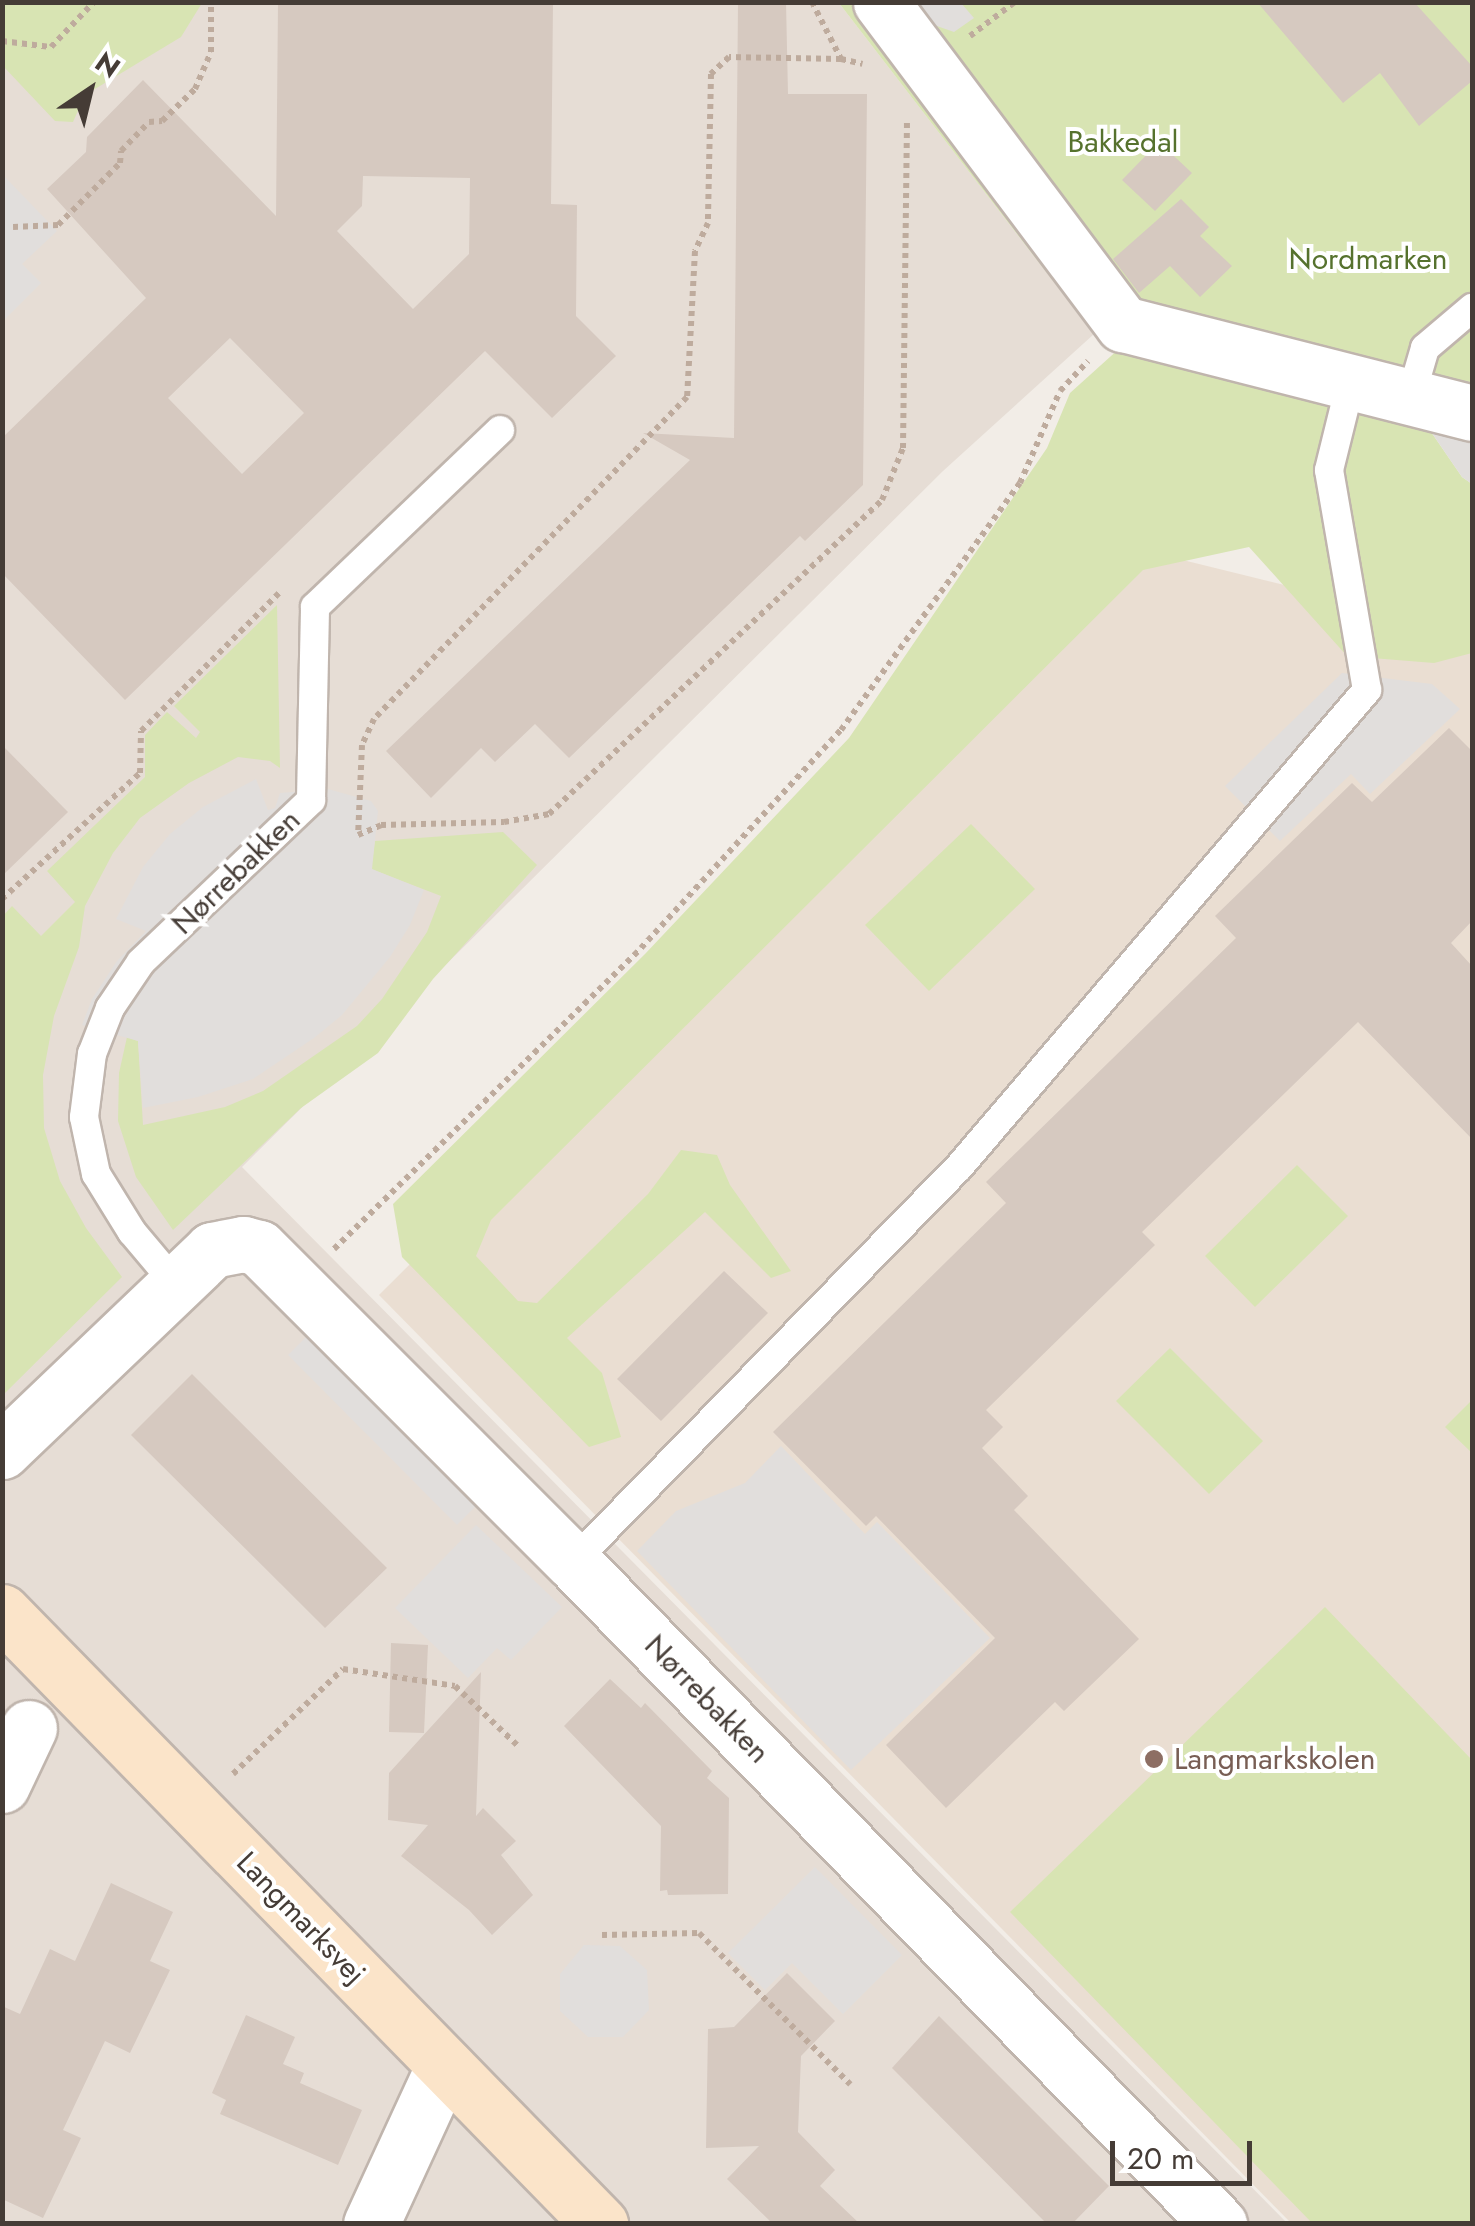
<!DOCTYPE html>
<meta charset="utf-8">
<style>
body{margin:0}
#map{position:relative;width:1475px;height:2226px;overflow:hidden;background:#f2ede7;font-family:Jost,sans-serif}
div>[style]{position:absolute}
.residential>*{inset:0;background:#e6ddd5}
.education>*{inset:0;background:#eaded2}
.green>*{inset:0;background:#d8e4b3}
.parking>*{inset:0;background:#e1dedc}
.building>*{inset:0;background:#d6c9c0}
.path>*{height:6px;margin-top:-3px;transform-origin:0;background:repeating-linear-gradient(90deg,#beab9d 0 5px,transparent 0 10px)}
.roads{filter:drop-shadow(2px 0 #c0b5ad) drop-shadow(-2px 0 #c0b5ad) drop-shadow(0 2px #c0b5ad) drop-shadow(0 -2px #c0b5ad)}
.lane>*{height:28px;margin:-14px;padding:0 14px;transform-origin:14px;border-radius:14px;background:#fff}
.street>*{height:55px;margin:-27.5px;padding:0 27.5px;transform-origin:27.5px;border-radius:27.5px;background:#fff}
.secondary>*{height:55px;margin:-27.5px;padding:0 27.5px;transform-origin:27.5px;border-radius:27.5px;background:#fbe4c9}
.dots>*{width:28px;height:28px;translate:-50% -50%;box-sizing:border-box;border:5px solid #fff;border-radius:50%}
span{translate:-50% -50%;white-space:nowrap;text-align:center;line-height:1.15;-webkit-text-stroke:8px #fff;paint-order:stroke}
.park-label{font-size:30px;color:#56722e}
.street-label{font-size:30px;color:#453c36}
.education-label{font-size:30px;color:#785e54}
.left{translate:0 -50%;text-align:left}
.frame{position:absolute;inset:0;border:5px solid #453c36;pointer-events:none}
.north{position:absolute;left:40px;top:40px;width:100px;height:100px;-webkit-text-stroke:8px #fff;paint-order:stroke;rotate:35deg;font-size:28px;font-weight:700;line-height:40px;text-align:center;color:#453c36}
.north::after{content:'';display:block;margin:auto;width:35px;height:45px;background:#453c36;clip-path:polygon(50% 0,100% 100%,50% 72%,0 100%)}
.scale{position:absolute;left:1110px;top:2141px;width:142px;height:45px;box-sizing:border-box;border:5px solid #453c36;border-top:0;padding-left:12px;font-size:30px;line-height:35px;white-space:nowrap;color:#453c36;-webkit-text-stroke:8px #fff;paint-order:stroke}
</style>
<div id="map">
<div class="residential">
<div style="clip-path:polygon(3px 3px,839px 3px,1094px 334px,943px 471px,242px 1167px,1287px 2223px,3px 2224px)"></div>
</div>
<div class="education">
<div style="clip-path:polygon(1130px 547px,1472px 631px,1472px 2223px,1291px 2223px,379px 1295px)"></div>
</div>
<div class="green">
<div style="clip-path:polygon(3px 2px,202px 2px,202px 3px,181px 37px,85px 95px,73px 122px,55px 121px,3px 66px)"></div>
<div style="clip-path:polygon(839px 3px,1472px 3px,1472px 394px,1139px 309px,1094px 334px)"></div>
<div style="clip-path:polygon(1121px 347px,1427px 426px,1462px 477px,1472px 484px,1472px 653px,1434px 663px,1347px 656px,1249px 547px,1143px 570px,491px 1220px,476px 1256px,518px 1301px,537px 1303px,648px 1194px,681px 1150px,717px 1155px,730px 1185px,791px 1271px,771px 1278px,705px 1212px,567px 1338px,602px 1373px,621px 1437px,589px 1447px,402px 1257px,393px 1204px,645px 954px,849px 738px,1047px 448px,1070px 393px)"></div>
<div style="clip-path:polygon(277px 605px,280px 768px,270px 761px,238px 757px,189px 783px,140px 818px,113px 853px,85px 906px,79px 947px,54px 1016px,43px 1075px,44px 1128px,60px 1181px,86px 1228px,122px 1277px,3px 1395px,3px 916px,12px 906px,41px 936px,75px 902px,47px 871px,145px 777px,145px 735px,167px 712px,196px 738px,200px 732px,174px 706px)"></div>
<div style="clip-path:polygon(971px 824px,1035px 889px,929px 991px,865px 925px)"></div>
<div style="clip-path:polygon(503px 832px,537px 865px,433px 979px,378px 1053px,301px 1108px,173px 1230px,136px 1177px,118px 1121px,119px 1073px,127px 1037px,138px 1041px,143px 1125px,225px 1107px,263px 1091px,357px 1026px,382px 999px,427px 932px,441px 896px,371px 869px,375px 841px)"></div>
<div style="clip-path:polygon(1297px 1165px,1348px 1216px,1255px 1307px,1205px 1256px)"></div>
<div style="clip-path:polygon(1170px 1348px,1263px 1441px,1209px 1494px,1116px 1401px)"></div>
<div style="clip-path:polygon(1472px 1400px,1472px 1453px,1445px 1427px)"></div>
<div style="clip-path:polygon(1325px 1607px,1472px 1760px,1472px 2223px,1312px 2223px,1010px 1912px)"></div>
</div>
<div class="parking">
<div style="clip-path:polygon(904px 3px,961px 3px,974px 18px,954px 32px,917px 19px)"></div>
<div style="clip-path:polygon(3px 175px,57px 231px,22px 264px,41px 283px,3px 321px)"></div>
<div style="clip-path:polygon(1427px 426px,1472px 436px,1472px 484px,1462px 477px)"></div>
<div style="clip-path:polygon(1342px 673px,1432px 684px,1460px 709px,1370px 794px,1351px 774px,1280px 841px,1225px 786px)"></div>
<div style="clip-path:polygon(256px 779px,268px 810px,275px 808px,280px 793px,328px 789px,371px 801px,378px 811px,372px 869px,424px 890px,410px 925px,390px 957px,342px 1015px,314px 1038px,253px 1079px,198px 1097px,143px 1108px,138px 1041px,82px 1025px,92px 999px,117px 961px,146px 931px,116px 919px,143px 867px,170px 834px,203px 807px)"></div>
<div style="clip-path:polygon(313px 1330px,482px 1500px,457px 1525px,288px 1355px)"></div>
<div style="clip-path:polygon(781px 1446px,865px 1534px,877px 1522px,990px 1638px,851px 1770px,637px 1551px,676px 1511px,745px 1483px)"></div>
<div style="clip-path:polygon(476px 1525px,562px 1607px,511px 1660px,497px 1648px,468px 1678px,395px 1608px)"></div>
<div style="clip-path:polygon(815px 1867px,902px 1955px,843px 2014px,792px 1963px,765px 1990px,728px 1953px)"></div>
<div style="clip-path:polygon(584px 1945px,620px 1946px,647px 1970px,649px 2010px,623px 2037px,588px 2037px,560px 2011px,560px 1974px)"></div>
</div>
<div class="building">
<div style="clip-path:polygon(evenodd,278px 2px,553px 2px,551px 204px,577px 205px,576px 316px,616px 356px,552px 418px,485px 351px,125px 700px,2px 573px,2px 438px,146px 298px,47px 189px,86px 152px,87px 137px,143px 80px,276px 216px,278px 2px,363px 176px,470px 178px,469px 254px,413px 309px,337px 231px,362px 206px,363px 176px,278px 2px,230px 338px,304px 413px,242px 474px,168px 398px,230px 338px)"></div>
<div style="clip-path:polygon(738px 2px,786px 2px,788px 94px,867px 94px,863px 485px,805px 541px,800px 536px,569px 758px,535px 724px,495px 762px,481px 748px,431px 798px,386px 751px,690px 460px,643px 433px,734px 438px)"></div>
<div style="clip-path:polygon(1257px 2px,1414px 2px,1472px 66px,1472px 81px,1419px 126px,1380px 73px,1343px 103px)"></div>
<div style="clip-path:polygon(1159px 142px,1192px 173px,1155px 211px,1122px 180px)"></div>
<div style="clip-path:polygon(1181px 199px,1209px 227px,1200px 236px,1232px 266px,1200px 297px,1170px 266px,1139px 293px,1113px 259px)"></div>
<div style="clip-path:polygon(1449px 728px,1472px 751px,1472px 921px,1451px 943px,1472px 966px,1472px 1139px,1358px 1022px,1142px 1232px,1155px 1245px,986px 1410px,1003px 1427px,982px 1448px,1028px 1496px,1014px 1510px,1139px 1639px,1064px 1711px,1055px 1702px,946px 1808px,886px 1745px,995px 1638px,876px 1516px,866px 1526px,773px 1432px,1006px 1203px,986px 1182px,1236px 938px,1215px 916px,1352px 783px,1372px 802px)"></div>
<div style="clip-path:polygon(2px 745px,68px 812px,2px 876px)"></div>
<div style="clip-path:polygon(724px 1271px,768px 1313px,661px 1421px,617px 1379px)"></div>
<div style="clip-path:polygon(192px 1374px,387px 1568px,325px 1628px,131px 1435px)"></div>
<div style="clip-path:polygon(391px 1643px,428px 1645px,424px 1733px,389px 1732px)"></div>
<div style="clip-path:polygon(481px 1672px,476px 1816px,483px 1808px,516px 1841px,501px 1855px,533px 1895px,492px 1935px,469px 1910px,401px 1856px,428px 1825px,388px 1820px,389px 1773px)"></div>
<div style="clip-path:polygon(610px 1679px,641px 1708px,645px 1703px,712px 1771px,707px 1778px,729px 1798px,728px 1894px,668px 1895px,667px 1890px,660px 1891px,661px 1826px,564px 1726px)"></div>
<div style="clip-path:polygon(111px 1883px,173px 1912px,150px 1961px,170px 1970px,130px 2053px,105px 2041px,63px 2130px,81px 2138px,43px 2218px,2px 2199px,2px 2006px,20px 2014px,50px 1949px,75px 1961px)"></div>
<div style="clip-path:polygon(787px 1973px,835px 2021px,801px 2056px,798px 2132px,835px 2170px,820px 2186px,860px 2224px,773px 2224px,727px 2179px,759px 2146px,706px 2148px,708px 2029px,734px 2027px)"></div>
<div style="clip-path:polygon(246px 2015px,295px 2037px,283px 2064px,304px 2073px,300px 2083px,362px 2110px,338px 2165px,220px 2114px,226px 2100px,212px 2093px)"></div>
<div style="clip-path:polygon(939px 2016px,1109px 2186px,1072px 2224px,1047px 2224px,892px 2068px)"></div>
</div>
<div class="path">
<div style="left:812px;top:2px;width:64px;rotate:63deg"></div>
<div style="left:841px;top:59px;width:22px;rotate:13deg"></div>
<div style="left:970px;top:36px;width:56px;rotate:-37.1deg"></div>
<div style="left:2px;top:41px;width:49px;rotate:7deg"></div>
<div style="left:51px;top:47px;width:62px;rotate:-46.3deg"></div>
<div style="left:841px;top:59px;width:112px;rotate:-179deg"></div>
<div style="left:729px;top:57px;width:25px;rotate:137deg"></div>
<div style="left:711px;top:74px;width:149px;rotate:91.2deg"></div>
<div style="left:708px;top:223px;width:31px;rotate:115deg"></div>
<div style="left:695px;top:251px;width:146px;rotate:93.1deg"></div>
<div style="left:687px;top:397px;width:449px;rotate:134.2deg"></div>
<div style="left:374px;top:719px;width:29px;rotate:115deg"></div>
<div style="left:362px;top:745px;width:90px;rotate:92.5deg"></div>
<div style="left:358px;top:835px;width:25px;rotate:-23deg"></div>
<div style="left:381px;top:825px;width:123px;rotate:-1.4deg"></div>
<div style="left:504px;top:822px;width:46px;rotate:-10.1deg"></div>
<div style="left:549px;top:814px;width:458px;rotate:-43.3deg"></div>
<div style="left:882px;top:500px;width:56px;rotate:-68deg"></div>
<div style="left:903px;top:448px;width:326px;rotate:-89.3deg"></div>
<div style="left:13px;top:227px;width:45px;rotate:-2.5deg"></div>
<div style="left:58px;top:225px;width:88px;rotate:-45deg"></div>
<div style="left:120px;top:163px;width:12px;rotate:-85deg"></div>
<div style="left:121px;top:151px;width:40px;rotate:-46deg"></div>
<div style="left:149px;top:122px;width:13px;rotate:-4deg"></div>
<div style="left:162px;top:121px;width:46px;rotate:-44.1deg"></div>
<div style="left:195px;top:89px;width:40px;rotate:-66.6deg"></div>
<div style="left:211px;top:52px;width:50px;rotate:-90deg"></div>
<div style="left:2px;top:899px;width:187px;rotate:-42.4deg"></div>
<div style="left:140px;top:773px;width:42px;rotate:-88.6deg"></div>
<div style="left:141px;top:731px;width:195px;rotate:-45deg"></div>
<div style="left:334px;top:1249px;width:430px;rotate:-44.4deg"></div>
<div style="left:641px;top:948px;width:296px;rotate:-47.5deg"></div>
<div style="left:841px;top:730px;width:305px;rotate:-54.1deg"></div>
<div style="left:1020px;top:483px;width:100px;rotate:-66.5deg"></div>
<div style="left:1060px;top:391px;width:41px;rotate:-47deg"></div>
<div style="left:233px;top:1774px;width:152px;rotate:-43.7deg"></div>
<div style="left:343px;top:1669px;width:113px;rotate:8.6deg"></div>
<div style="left:455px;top:1686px;width:88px;rotate:43.6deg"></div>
<div style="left:602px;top:1935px;width:97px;rotate:-1.2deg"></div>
<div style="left:699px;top:1933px;width:214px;rotate:45deg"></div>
</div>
<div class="roads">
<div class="lane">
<div style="left:1411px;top:396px;width:50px;rotate:-73.7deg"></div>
<div style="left:1425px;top:348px;width:62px;rotate:-40.4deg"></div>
<div style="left:175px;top:1283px;width:67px;rotate:-130.1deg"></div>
<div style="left:132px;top:1232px;width:68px;rotate:-121.8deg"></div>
<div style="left:96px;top:1174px;width:58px;rotate:-101.9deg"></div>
<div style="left:84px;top:1117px;width:64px;rotate:-82.8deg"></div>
<div style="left:92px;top:1054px;width:49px;rotate:-68.6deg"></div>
<div style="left:110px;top:1008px;width:55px;rotate:-56deg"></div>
<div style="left:141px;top:962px;width:235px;rotate:-43.6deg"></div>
<div style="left:311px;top:800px;width:193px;rotate:-88.8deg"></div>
<div style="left:315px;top:607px;width:256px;rotate:-43.7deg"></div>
<div style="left:573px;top:1562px;width:552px;rotate:-45.66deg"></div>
<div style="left:959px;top:1167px;width:628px;rotate:-49.46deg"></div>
<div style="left:1367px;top:690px;width:223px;rotate:-99.8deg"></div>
<div style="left:1329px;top:470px;width:92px;rotate:-76.1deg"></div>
</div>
<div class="street">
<div style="left:881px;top:2px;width:403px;rotate:53.1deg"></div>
<div style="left:1123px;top:324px;width:360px;rotate:14.3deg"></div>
<div style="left:2px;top:1451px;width:291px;rotate:-43.7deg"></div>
<div style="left:212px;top:1250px;width:32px;rotate:-11deg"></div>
<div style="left:243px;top:1244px;width:16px;rotate:14deg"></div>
<div style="left:259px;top:1248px;width:444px;rotate:45deg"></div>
<div style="left:573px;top:1562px;width:925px;rotate:45.7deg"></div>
<div style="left:2px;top:1785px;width:63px;rotate:-64.7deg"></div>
<div style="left:371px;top:2224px;width:175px;rotate:-65.3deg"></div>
</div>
<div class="secondary">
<div style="left:2px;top:1612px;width:856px;rotate:45.66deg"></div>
</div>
</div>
<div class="dots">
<div style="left:1154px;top:1759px;background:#8d6e63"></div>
</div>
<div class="park-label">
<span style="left:1123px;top:142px">Bakkedal</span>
<span style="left:1368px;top:259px">Nordmarken</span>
</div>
<div class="street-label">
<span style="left:236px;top:872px;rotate:-44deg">Nørrebakken</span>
<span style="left:707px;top:1699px;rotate:46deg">Nørrebakken</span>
<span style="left:301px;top:1918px;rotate:46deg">Langmarksvej</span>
</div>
<div class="education-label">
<span class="left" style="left:1174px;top:1759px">Langmarkskolen</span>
</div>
<div class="frame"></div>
<div class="north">N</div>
<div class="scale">20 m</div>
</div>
